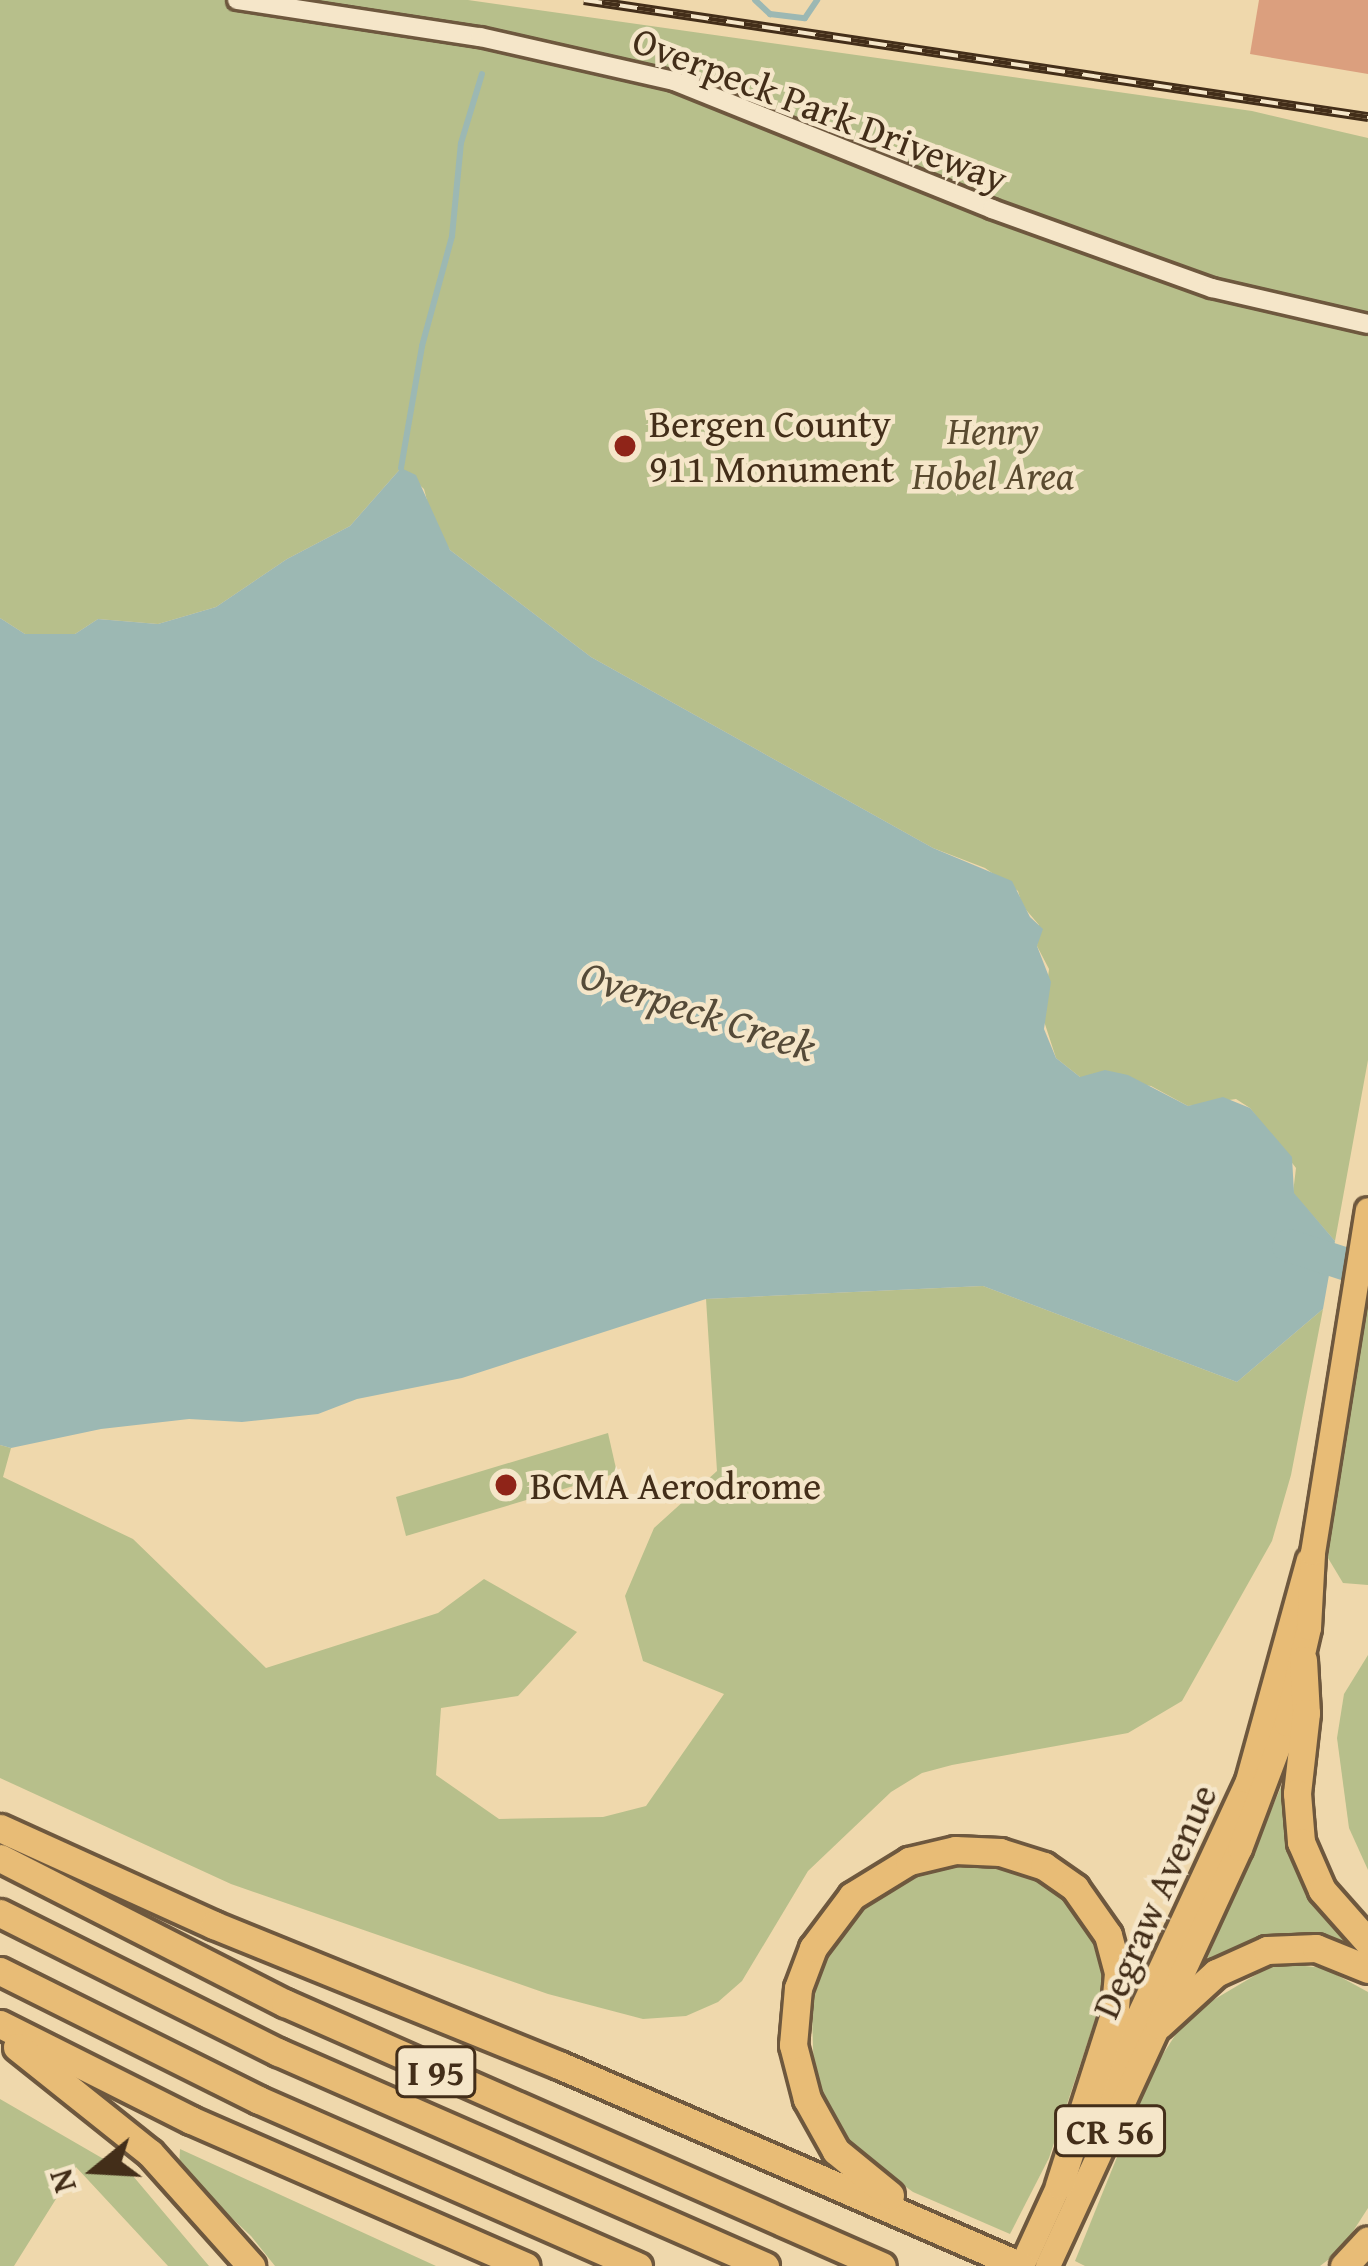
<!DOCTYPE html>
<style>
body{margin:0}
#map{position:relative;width:1368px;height:2266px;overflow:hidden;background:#efd8ac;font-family:"Gentium Book Plus",serif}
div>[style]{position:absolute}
.green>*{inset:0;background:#b7bf8b}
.water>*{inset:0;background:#9cb8b3}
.stream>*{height:6px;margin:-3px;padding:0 3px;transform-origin:3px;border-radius:3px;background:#9cb8b3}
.river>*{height:33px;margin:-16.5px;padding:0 16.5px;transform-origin:16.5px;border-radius:16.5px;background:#9cb8b3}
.building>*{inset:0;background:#db9f7e}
.roads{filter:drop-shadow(3px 0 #6e583e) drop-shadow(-3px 0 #6e583e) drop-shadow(0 3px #6e583e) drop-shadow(0 -3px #6e583e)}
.minor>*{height:18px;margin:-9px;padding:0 9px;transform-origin:9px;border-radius:9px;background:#f5e6c9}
.major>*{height:24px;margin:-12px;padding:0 12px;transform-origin:12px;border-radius:12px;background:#e8bc76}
.highway>*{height:27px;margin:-13.5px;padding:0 13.5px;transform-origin:13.5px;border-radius:13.5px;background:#e8bc76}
.rail>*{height:10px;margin-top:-5px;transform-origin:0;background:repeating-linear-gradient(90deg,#f5e6c9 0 18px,#432e19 0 36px);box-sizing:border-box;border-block:3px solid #432e19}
.dots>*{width:33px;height:33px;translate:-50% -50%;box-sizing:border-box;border:6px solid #f5e6c9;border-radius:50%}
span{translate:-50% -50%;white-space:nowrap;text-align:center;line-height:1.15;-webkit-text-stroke:9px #f5e6c9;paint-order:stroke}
.shield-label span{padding:3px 9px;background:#f5e6c9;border:3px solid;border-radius:9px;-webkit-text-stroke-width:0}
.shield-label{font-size:36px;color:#432e19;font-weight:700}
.street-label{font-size:39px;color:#432e19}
.poi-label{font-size:39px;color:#432e19}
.left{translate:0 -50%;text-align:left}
.park-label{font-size:39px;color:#5a4b30;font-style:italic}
.water-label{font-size:42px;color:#554a38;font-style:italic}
.north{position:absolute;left:36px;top:2110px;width:120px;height:120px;-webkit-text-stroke:9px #f5e6c9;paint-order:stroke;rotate:252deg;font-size:33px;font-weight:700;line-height:48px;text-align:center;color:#432e19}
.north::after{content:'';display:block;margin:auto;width:42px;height:54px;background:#432e19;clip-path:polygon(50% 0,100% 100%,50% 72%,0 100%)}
</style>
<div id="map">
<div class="green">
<div style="clip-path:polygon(0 0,468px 0,1252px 111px,1368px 138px,1368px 1060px,1335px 1241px,1293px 1193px,1296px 1168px,1250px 1108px,1236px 1099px,1188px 1106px,1151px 1086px,1080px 1077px,1056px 1058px,1043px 1018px,1049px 969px,1037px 946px,1039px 925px,1022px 905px,1018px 891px,985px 868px,933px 848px,591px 657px,450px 550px,433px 523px,424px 489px,401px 468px,350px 526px,287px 559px,216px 607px,158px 624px,98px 619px,75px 634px,25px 634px,0 618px)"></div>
<div style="clip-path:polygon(983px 1286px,1237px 1382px,1323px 1309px,1291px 1475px,1272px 1541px,1182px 1701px,1128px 1733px,952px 1765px,922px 1773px,891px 1792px,808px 1871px,742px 1981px,718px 2002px,686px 2016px,643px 2019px,548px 1994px,231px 1884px,0 1778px,0 1445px,11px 1448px,3px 1477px,133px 1539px,266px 1668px,438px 1613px,484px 1579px,577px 1632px,518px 1696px,441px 1708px,436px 1775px,499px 1819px,603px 1817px,646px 1806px,724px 1694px,643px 1661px,625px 1596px,654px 1528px,717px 1471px,706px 1299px)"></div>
<div style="clip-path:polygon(1368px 1293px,1368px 1585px,1343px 1583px,1328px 1558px,1328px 1517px)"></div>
<div style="clip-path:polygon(608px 1433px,617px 1473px,406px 1536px,396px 1497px)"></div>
<div style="clip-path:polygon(1368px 1655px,1368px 1870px,1349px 1828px,1337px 1738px,1344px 1694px)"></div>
<div style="clip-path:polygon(1287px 1773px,1292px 1846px,1368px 1954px,1310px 1935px,1207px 1959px)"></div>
<div style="clip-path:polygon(967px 1865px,1019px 1869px,1084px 1913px,1106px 1987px,1049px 2158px,1010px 2234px,913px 2192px,851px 2147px,814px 2076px,811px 1986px,849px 1918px,910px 1876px)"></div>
<div style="clip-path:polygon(1276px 1963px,1324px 1968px,1368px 1992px,1368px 2208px,1341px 2250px,1320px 2266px,1085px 2266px,1075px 2261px,1151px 2073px,1188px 2015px)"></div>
<div style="clip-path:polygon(0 2099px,133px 2176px,209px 2266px,168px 2266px,76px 2167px,14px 2266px,0 2266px)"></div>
<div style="clip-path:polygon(180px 2149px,436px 2266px,275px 2266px,251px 2236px,179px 2169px)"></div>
</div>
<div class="water">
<div style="clip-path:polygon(401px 468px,416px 475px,450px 550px,591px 657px,933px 848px,1012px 881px,1030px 917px,1043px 929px,1037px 946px,1051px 982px,1044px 1029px,1056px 1058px,1080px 1077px,1105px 1070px,1128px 1075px,1188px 1106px,1223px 1097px,1250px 1108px,1292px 1157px,1294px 1193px,1335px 1241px,1323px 1309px,1237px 1382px,983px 1286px,706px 1299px,462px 1378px,357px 1399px,318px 1414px,242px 1422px,189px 1419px,101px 1429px,11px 1448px,0 1445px,0 618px,25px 634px,75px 634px,98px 619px,158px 624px,216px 607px,287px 559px,350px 526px)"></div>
</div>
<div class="stream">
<div style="left:755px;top:0;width:21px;rotate:43deg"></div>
<div style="left:770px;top:14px;width:35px;rotate:7deg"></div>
<div style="left:805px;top:18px;width:22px;rotate:-56deg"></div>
<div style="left:401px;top:468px;width:124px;rotate:-80.2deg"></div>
<div style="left:422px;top:346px;width:114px;rotate:-74.7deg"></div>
<div style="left:452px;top:236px;width:93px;rotate:-84.5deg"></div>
<div style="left:461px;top:143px;width:72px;rotate:-73.1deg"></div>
</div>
<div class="river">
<div style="left:1288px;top:1245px;width:84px;rotate:18deg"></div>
</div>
<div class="building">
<div style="clip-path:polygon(1259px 0,1368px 0,1368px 74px,1250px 54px)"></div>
</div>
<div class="roads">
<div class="minor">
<div style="left:237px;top:0;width:246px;rotate:8.7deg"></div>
<div style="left:480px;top:37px;width:199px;rotate:12.8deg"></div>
<div style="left:674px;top:81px;width:343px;rotate:21.9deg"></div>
<div style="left:992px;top:209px;width:234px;rotate:19.8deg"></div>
<div style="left:1212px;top:288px;width:160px;rotate:13deg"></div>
</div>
<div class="major">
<div style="left:1082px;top:2139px;width:395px;rotate:-65.1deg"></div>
<div style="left:1248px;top:1781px;width:229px;rotate:-74.6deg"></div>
<div style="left:1022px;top:2266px;width:106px;rotate:-65.4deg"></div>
<div style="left:1048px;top:2266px;width:459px;rotate:-65.3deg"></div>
<div style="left:1240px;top:1849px;width:134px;rotate:-69.4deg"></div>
<div style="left:1287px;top:1724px;width:98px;rotate:-77.1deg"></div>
<div style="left:1309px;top:1628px;width:75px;rotate:-86.9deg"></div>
<div style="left:1313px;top:1553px;width:347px;rotate:-80.9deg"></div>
</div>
<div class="highway">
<div style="left:1303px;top:1660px;width:53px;rotate:86.8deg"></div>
<div style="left:1306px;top:1713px;width:81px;rotate:96.4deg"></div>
<div style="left:1297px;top:1793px;width:49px;rotate:85.3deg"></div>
<div style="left:1301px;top:1842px;width:52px;rotate:66.4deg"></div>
<div style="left:1322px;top:1890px;width:69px;rotate:48.5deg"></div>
<div style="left:0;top:1828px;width:235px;rotate:24.4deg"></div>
<div style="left:214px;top:1925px;width:372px;rotate:22.1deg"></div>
<div style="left:559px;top:2065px;width:504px;rotate:23.51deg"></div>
<div style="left:0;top:1858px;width:320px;rotate:27deg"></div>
<div style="left:285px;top:2003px;width:652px;rotate:23.78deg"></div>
<div style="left:0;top:1913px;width:311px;rotate:26.6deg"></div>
<div style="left:278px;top:2052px;width:532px;rotate:23.72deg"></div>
<div style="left:0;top:1971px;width:289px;rotate:26.5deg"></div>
<div style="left:259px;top:2100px;width:414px;rotate:23.7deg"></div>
<div style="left:0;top:2024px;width:214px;rotate:26.7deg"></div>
<div style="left:191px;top:2120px;width:365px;rotate:23.6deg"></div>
<div style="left:1159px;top:2025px;width:77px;rotate:-42.4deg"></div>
<div style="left:1216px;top:1973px;width:56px;rotate:-24.3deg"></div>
<div style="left:1267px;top:1950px;width:49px;rotate:-2.3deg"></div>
<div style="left:1316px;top:1948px;width:56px;rotate:22deg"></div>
<div style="left:17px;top:2047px;width:170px;rotate:38.6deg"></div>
<div style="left:150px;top:2153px;width:152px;rotate:48.2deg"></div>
<div style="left:890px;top:2195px;width:70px;rotate:-140.8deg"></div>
<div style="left:836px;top:2151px;width:60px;rotate:-119.1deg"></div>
<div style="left:807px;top:2099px;width:56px;rotate:-104.5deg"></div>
<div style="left:793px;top:2045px;width:57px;rotate:-85deg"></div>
<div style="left:798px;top:1988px;width:43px;rotate:-69.4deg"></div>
<div style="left:813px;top:1948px;width:65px;rotate:-53.1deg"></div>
<div style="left:852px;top:1896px;width:67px;rotate:-31.6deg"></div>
<div style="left:909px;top:1861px;width:47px;rotate:-13.4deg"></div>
<div style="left:955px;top:1850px;width:45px;rotate:2.5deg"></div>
<div style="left:1000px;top:1852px;width:46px;rotate:17.7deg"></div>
<div style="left:1044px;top:1866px;width:38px;rotate:35deg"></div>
<div style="left:1075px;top:1888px;width:57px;rotate:54.9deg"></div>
<div style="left:1108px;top:1935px;width:39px;rotate:75deg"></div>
<div style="left:1118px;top:1973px;width:38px;rotate:95deg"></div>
<div style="left:1115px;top:2011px;width:183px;rotate:107.8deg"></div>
<div style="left:1344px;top:2266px;width:35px;rotate:-47deg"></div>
</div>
</div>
<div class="rail">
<div style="left:584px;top:0;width:793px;rotate:8.49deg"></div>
</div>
<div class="dots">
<div style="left:625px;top:446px;background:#8f2418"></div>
<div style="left:506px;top:1485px;background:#8f2418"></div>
</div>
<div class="shield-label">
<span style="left:436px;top:2072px">I 95</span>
<span style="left:1110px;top:2131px">CR 56</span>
</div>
<div class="street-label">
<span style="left:820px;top:109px;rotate:21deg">Overpeck Park Driveway</span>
<span style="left:1154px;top:1901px;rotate:-66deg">Degraw Avenue</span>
</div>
<div class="poi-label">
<span class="left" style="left:649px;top:446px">Bergen County<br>911 Monument</span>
<span class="left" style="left:530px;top:1485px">BCMA Aerodrome</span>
</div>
<div class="park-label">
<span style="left:993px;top:453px">Henry<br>Hobel Area</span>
</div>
<div class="water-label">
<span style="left:698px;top:1010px;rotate:18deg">Overpeck Creek</span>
</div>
<div class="north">N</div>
</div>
